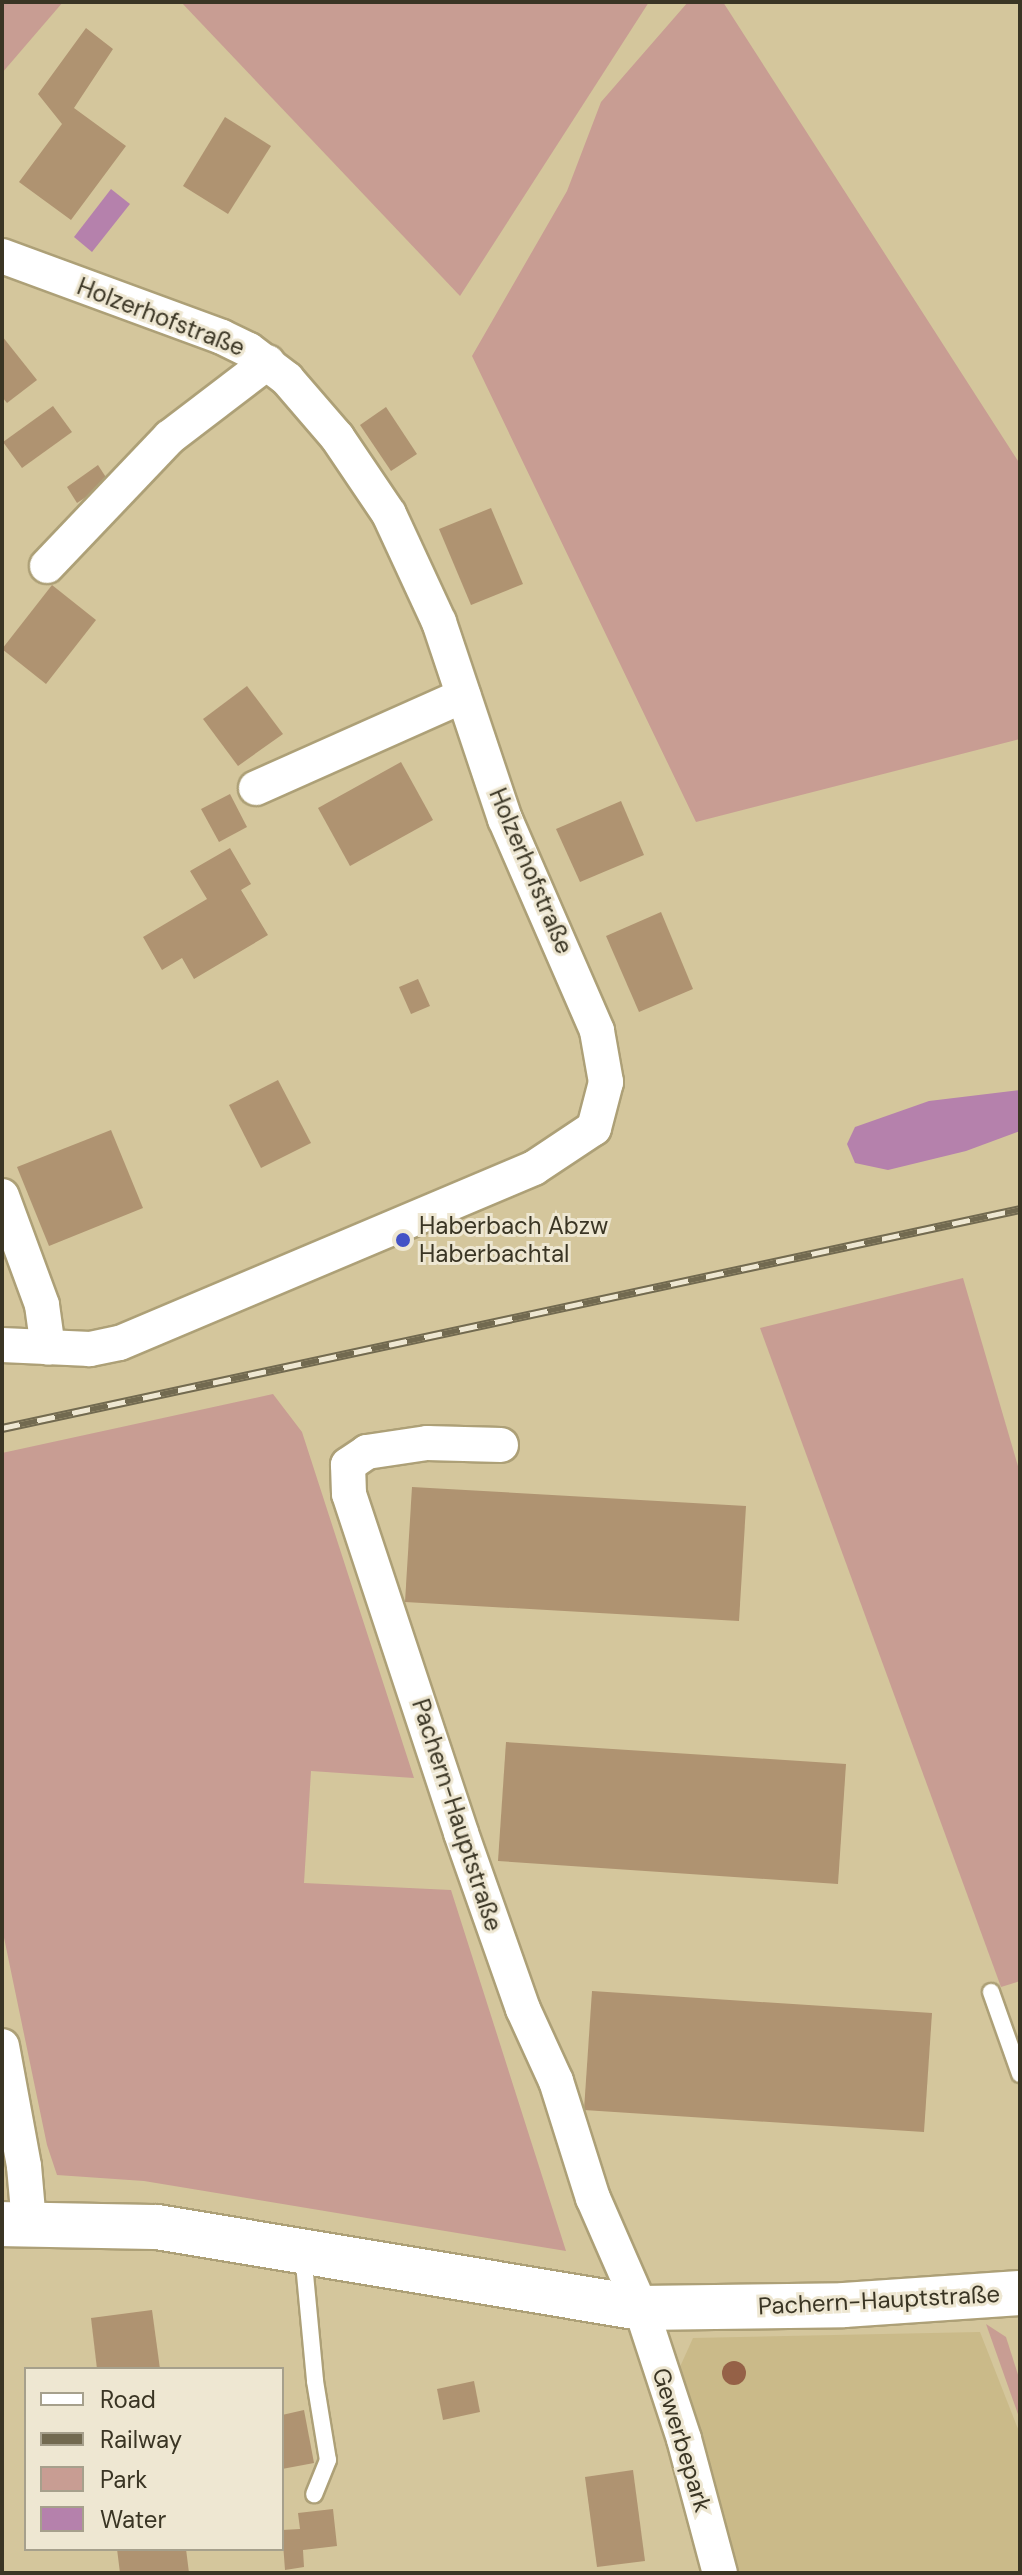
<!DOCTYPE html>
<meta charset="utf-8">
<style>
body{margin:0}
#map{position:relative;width:1022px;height:2575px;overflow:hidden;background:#d4c69c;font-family:"DM Sans",sans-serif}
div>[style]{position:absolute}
.built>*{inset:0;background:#caba89}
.green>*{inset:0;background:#c89d93}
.water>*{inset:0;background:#b581ac}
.building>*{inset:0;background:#af9371}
.roads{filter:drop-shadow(2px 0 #ada077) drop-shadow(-2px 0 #ada077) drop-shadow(0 2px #ada077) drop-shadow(0 -2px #ada077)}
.lane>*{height:16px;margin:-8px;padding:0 8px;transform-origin:8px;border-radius:8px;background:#fff}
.street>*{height:34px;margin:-17px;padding:0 17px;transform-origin:17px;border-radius:17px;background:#fff}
.secondary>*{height:44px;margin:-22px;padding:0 22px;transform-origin:22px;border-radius:22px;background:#fff}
.rail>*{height:9px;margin-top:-4.5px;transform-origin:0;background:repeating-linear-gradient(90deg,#eee7d2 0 18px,#726a50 0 36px);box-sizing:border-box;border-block:2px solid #726a50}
.trees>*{width:24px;height:24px;margin:-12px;border-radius:50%;background:#956147}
.dots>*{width:22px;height:22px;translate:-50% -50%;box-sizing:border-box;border:4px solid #eee7d2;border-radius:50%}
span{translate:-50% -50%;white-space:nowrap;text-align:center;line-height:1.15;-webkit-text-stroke:6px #eee7d2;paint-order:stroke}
.street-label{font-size:24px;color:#3a3524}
.poi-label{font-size:24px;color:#3a3524}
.left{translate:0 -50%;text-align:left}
.frame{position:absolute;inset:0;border:4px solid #3a3524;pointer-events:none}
.legend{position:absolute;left:24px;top:2367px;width:260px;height:184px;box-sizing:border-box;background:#eee7d2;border:2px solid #a6a08c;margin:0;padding:10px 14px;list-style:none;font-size:24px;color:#3a3524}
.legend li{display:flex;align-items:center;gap:16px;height:40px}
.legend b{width:40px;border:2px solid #a6a08c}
</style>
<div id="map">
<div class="built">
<div style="clip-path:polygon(980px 2332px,1020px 2434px,1020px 2573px,737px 2573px,679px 2369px,693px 2338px)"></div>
</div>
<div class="green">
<div style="clip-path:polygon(2px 2px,63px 2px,2px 73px)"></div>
<div style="clip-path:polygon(181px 2px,649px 2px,460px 296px)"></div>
<div style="clip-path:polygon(688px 2px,723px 2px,1020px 464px,1020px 739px,696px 822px,472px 356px,567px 191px,601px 102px)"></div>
<div style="clip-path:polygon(963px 1278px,1020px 1473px,1020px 1981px,1001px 1987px,760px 1328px)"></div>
<div style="clip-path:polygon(273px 1394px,302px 1432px,414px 1778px,311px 1771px,304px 1883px,451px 1890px,566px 2251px,144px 2181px,57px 2175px,47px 2145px,2px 1928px,2px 1453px)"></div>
<div style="clip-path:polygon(986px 2324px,1006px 2337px,1020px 2381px,1020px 2420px)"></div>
</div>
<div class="water">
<div style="clip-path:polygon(111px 189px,130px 204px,92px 252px,74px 237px)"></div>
<div style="clip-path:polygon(1020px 1090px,1020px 1131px,966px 1151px,888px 1170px,855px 1163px,847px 1144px,855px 1127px,929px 1101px)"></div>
</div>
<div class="building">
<div style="clip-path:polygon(86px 28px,113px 49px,74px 108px,126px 146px,71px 220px,19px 182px,62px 124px,38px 94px)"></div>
<div style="clip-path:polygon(225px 117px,271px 146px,228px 214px,183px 186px)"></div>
<div style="clip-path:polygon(2px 336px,37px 380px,7px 403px,2px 397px)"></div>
<div style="clip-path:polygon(53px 406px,72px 432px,22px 468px,3px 442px)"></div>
<div style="clip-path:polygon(386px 407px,417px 454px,391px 471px,360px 425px)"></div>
<div style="clip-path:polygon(98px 465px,109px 482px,77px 503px,67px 487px)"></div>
<div style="clip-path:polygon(491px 508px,523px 584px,471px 605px,439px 529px)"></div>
<div style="clip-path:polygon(52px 585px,96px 620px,46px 684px,2px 649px)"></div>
<div style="clip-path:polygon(247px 686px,283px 734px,238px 766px,203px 719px)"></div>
<div style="clip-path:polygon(401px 762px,433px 820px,350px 866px,318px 808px)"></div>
<div style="clip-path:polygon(230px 794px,247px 827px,219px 842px,201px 809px)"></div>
<div style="clip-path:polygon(621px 801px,644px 855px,580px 882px,556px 829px)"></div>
<div style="clip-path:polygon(230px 848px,251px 884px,241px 890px,268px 935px,194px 979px,182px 958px,162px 970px,143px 937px,207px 899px,190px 871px)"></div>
<div style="clip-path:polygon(661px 912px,693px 989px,639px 1012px,606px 936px)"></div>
<div style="clip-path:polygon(418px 979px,430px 1006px,411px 1014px,399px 987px)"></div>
<div style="clip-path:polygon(278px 1080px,311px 1143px,261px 1168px,229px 1105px)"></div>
<div style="clip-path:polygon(111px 1130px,143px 1208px,49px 1246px,17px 1167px)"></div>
<div style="clip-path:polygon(412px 1487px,746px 1506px,739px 1621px,405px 1602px)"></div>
<div style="clip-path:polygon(506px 1742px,846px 1764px,838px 1884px,498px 1861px)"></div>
<div style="clip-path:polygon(592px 1991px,932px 2013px,924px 2132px,584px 2110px)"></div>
<div style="clip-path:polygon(152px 2310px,160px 2369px,97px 2369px,91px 2318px)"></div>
<div style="clip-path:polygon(474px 2381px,480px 2412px,443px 2420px,437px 2389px)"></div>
<div style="clip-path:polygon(304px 2410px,314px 2463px,282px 2469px,282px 2415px)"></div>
<div style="clip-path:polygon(633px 2470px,645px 2561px,597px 2567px,585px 2477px)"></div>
<div style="clip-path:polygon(333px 2509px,337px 2546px,303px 2550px,304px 2567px,285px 2570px,282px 2530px,300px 2529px,298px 2513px)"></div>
<div style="clip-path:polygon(117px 2549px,186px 2549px,189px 2573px,120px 2573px)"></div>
</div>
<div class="roads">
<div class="lane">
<div style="left:991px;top:1992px;width:87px;rotate:70.5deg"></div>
<div style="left:303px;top:2253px;width:129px;rotate:84.6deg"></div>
<div style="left:315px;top:2381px;width:80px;rotate:80.7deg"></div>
<div style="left:328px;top:2460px;width:37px;rotate:112deg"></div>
</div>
<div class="street">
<div style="left:2px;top:256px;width:234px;rotate:20.2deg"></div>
<div style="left:222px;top:337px;width:30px;rotate:26deg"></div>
<div style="left:249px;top:350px;width:48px;rotate:37.3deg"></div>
<div style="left:287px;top:379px;width:77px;rotate:49.2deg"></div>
<div style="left:337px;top:437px;width:93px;rotate:56deg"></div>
<div style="left:389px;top:514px;width:119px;rotate:65.2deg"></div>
<div style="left:439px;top:622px;width:208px;rotate:71.5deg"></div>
<div style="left:505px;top:819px;width:231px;rotate:66.5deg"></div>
<div style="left:597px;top:1031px;width:52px;rotate:80deg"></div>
<div style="left:606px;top:1082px;width:48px;rotate:104.6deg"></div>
<div style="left:594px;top:1128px;width:72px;rotate:146.3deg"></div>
<div style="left:534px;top:1168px;width:450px;rotate:157.1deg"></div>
<div style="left:119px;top:1343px;width:30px;rotate:168deg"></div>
<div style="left:90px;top:1349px;width:88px;rotate:-177.4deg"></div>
<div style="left:47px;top:566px;width:178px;rotate:-46.4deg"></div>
<div style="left:170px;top:437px;width:123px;rotate:-37.4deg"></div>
<div style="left:256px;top:788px;width:227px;rotate:-24deg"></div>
<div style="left:2px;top:1196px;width:116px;rotate:69.8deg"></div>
<div style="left:42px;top:1305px;width:43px;rotate:82.1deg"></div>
<div style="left:501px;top:1445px;width:74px;rotate:-178.5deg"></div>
<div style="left:427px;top:1443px;width:61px;rotate:171.5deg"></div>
<div style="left:367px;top:1452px;width:23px;rotate:146deg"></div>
<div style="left:348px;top:1465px;width:29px;rotate:88deg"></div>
<div style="left:349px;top:1494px;width:357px;rotate:71.7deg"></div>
<div style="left:461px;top:1833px;width:187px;rotate:70.6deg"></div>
<div style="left:523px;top:2009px;width:79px;rotate:65.4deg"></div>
<div style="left:556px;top:2081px;width:123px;rotate:72.5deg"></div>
<div style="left:593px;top:2198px;width:120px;rotate:66.4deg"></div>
<div style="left:641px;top:2308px;width:138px;rotate:71.8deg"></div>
<div style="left:684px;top:2439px;width:139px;rotate:75deg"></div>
<div style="left:2px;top:2046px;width:122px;rotate:79.6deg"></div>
<div style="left:24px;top:2166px;width:57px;rotate:85deg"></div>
</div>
<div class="secondary">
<div style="left:2px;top:2224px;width:155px;rotate:1.1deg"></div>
<div style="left:157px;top:2227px;width:491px;rotate:9.5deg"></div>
<div style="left:641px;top:2308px;width:203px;rotate:-0.8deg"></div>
<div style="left:844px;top:2305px;width:176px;rotate:-3.9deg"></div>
</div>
</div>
<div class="rail">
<div style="left:2px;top:1428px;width:1041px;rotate:-12.14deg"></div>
</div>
<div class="trees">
<div style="left:734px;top:2373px"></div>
</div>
<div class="dots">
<div style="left:403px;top:1240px;background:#4352c6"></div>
</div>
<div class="street-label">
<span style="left:161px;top:317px;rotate:21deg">Holzerhofstraße</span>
<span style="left:531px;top:871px;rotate:67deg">Holzerhofstraße</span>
<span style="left:457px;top:1815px;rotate:72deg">Pachern-Hauptstraße</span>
<span style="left:879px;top:2300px;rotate:-3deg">Pachern-Hauptstraße</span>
<span style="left:682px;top:2440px;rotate:73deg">Gewerbepark</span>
</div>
<div class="poi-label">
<span class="left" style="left:419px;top:1240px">Haberbach Abzw<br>Haberbachtal</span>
</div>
<div class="frame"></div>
<ul class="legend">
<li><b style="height:10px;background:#fff"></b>Road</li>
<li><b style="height:10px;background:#726a50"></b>Railway</li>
<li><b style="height:22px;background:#c89d93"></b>Park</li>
<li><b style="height:22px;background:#b581ac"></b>Water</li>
</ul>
</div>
